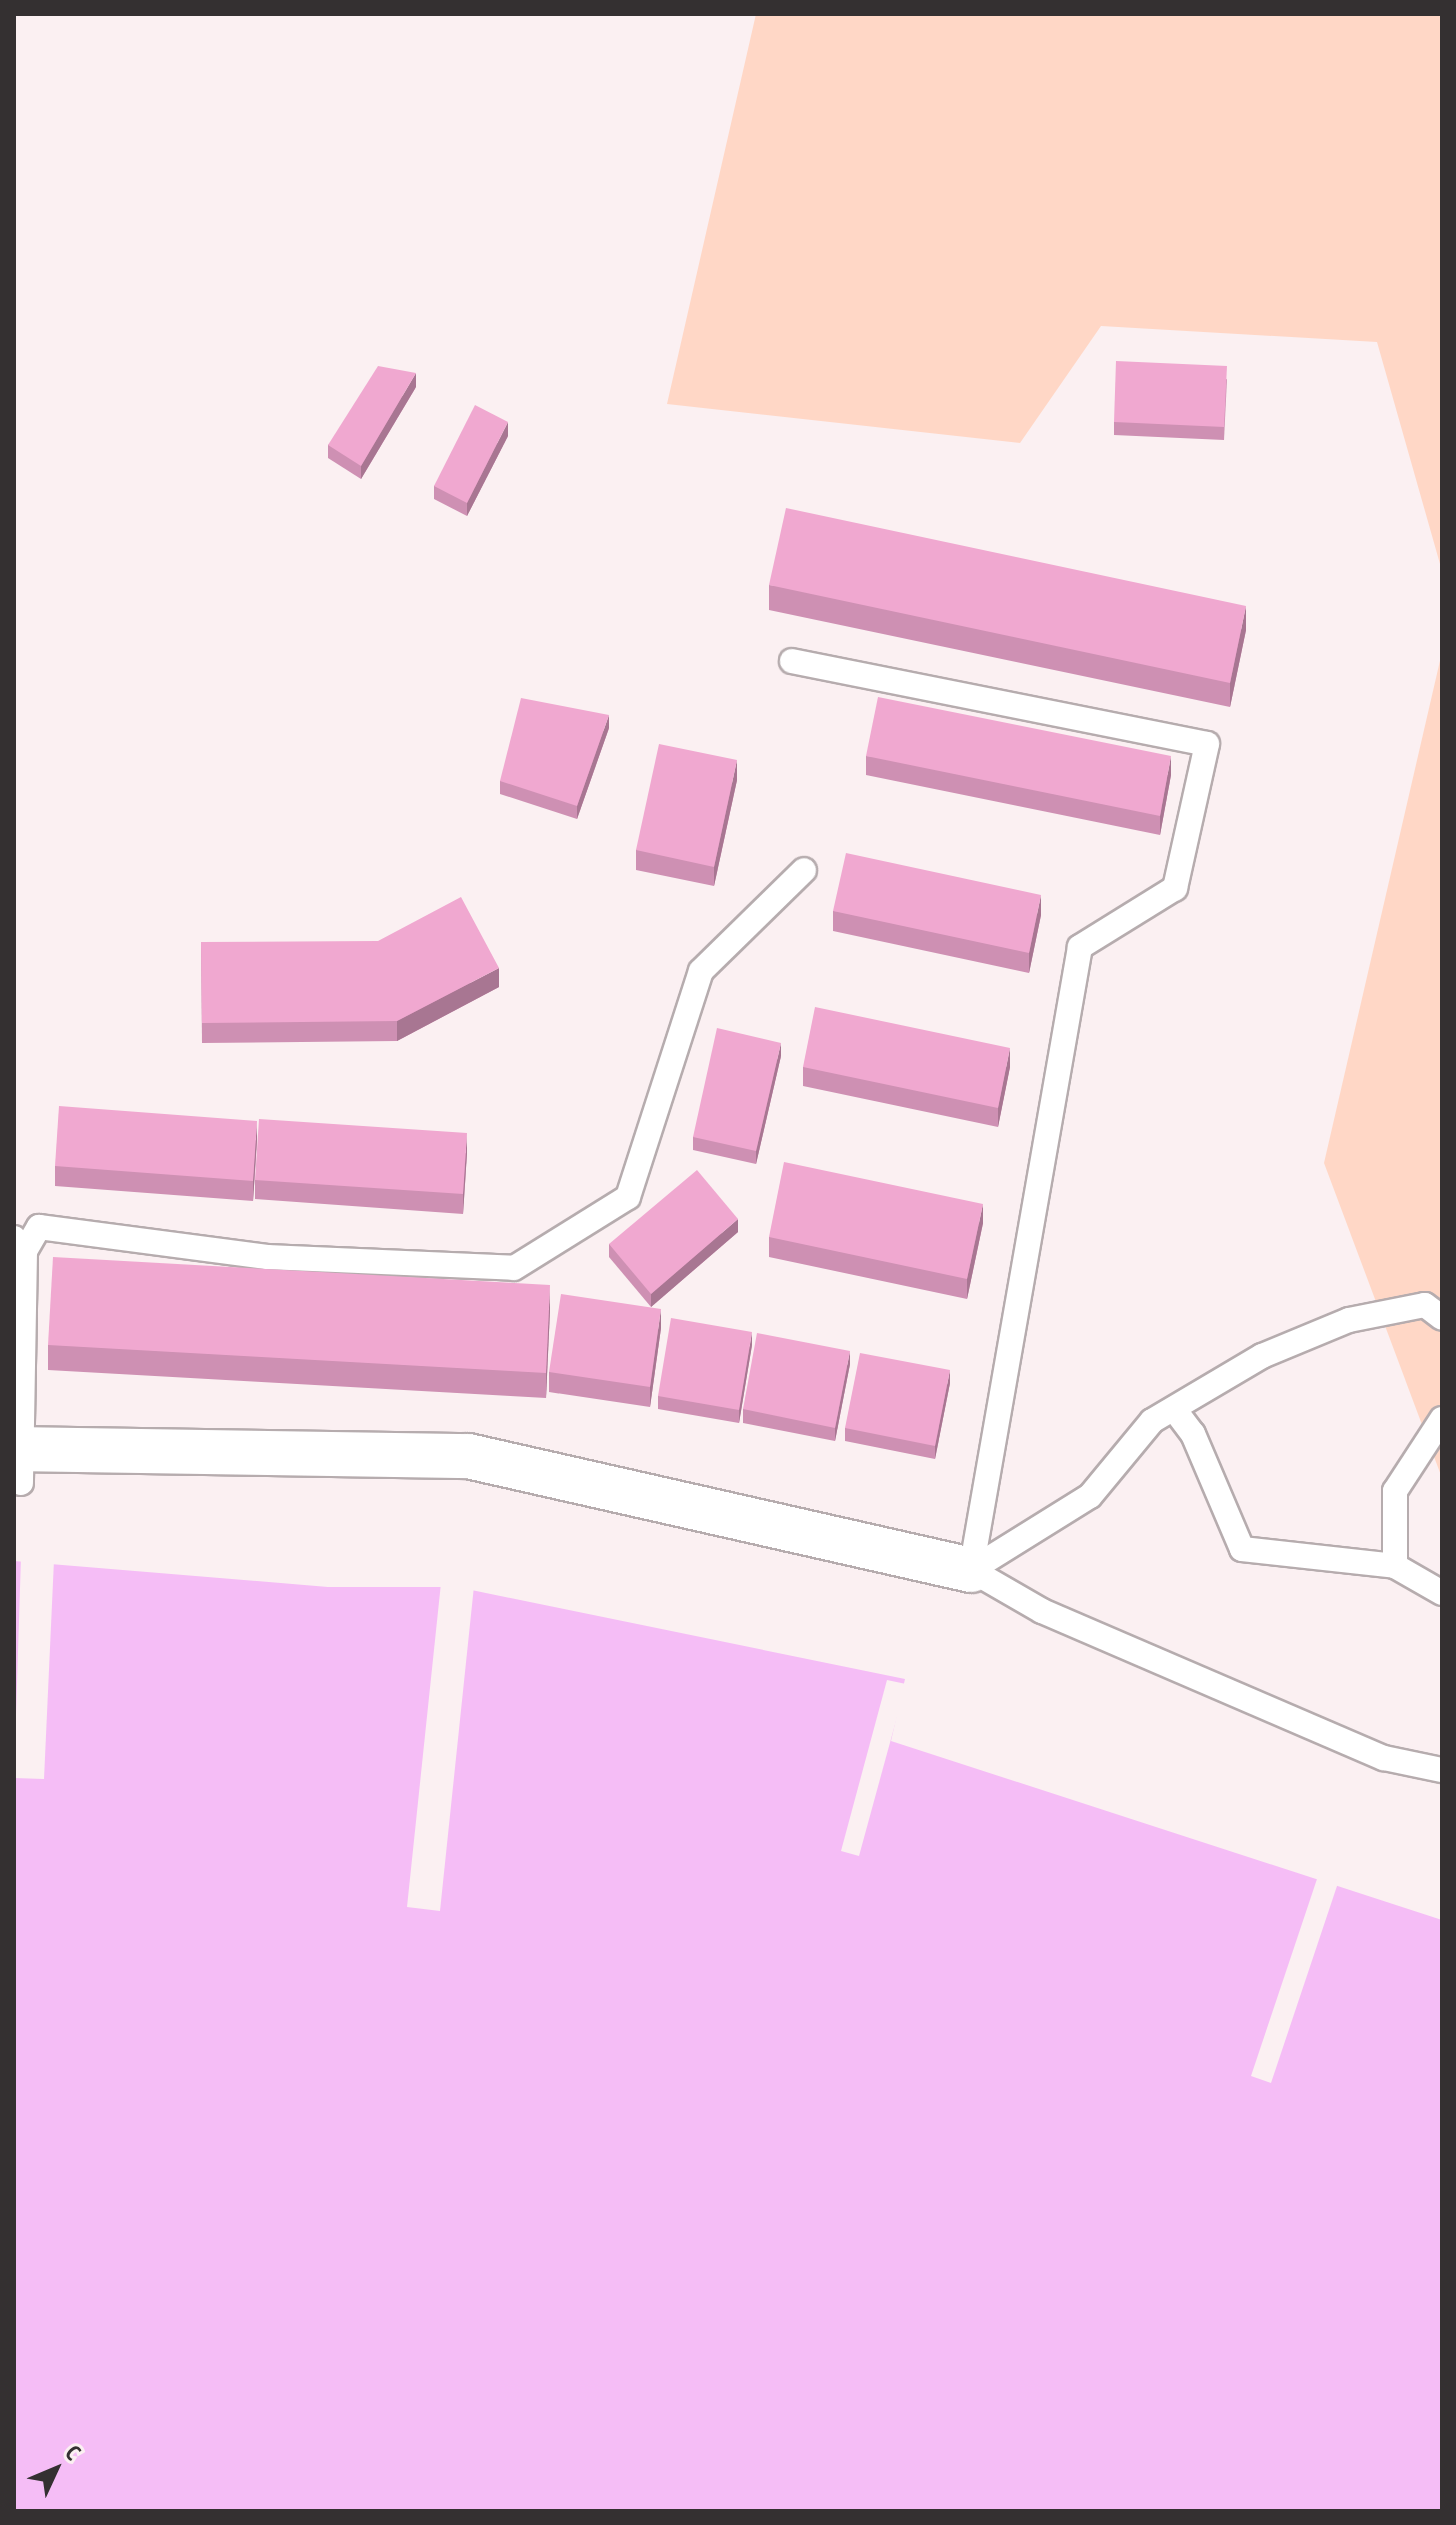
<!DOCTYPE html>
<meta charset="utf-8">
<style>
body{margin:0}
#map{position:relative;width:1456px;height:2525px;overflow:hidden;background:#fbf0f2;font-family:"PT Sans Narrow",sans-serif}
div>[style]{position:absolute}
.green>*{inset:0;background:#ffd7c6}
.water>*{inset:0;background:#f5bdf6}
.pier>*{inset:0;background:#fbf0f2}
.roads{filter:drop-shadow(2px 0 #b6acae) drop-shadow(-2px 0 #b6acae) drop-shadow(0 2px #b6acae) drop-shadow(0 -2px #b6acae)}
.lane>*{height:24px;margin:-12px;padding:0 12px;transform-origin:12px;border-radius:12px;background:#fff}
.street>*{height:44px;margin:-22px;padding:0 22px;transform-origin:22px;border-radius:22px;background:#fff}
.wall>*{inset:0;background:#ce90b3}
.shaded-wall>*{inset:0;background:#a87692}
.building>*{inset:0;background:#f0a8d0}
span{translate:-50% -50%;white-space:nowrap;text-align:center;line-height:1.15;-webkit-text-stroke:7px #fbf0f2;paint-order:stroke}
.frame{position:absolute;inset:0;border:16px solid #343031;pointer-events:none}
.north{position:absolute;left:16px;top:2429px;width:80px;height:80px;-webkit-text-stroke:6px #fbf0f2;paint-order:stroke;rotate:46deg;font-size:22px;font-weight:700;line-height:32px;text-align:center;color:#343031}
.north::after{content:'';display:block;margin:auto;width:28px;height:36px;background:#343031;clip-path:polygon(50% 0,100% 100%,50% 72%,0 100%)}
</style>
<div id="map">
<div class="green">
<div style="clip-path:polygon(756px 14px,1442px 14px,1442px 571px,1377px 342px,1101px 326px,1020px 443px,667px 404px)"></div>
<div style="clip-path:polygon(1442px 652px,1442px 1478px,1324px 1163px)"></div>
</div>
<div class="water">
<div style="clip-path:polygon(14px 1561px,328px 1587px,457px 1587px,905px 1679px,891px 1741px,1442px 1920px,1442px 2511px,14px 2511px)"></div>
</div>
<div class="pier">
<div style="clip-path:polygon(21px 1557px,54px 1560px,44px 1779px,14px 1778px)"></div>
<div style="clip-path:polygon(441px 1583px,474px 1586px,440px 1911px,407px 1907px)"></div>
<div style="clip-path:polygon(887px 1680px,906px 1684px,859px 1856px,841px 1851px)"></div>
<div style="clip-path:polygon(1318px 1876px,1338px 1883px,1271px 2083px,1251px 2076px)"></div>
</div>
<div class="roads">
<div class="lane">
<div style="left:792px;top:661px;width:423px;rotate:11.3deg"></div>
<div style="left:1207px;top:744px;width:148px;rotate:102.5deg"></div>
<div style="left:1175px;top:888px;width:112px;rotate:148.2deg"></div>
<div style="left:1080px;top:947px;width:632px;rotate:99.92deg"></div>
<div style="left:14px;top:1238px;width:17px;rotate:50deg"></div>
<div style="left:25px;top:1251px;width:232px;rotate:91deg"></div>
<div style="left:25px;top:1251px;width:28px;rotate:-60deg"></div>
<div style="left:39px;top:1227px;width:230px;rotate:7.5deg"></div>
<div style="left:267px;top:1257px;width:247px;rotate:2.5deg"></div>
<div style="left:514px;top:1268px;width:134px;rotate:-31.9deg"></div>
<div style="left:628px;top:1197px;width:237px;rotate:-72.1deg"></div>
<div style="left:701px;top:971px;width:144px;rotate:-44.4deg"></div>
<div style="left:1174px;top:1409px;width:31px;rotate:53deg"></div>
<div style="left:1193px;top:1434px;width:125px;rotate:66.9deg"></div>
<div style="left:1242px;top:1549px;width:154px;rotate:6.3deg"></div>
<div style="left:1395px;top:1566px;width:54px;rotate:29.9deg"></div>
<div style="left:1395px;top:1566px;width:75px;rotate:-90deg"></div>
<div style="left:1395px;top:1491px;width:86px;rotate:-56.9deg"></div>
<div style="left:971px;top:1570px;width:140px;rotate:-31.9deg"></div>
<div style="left:1090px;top:1496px;width:97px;rotate:-50.4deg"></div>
<div style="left:1152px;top:1421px;width:128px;rotate:-30.6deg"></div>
<div style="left:1262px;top:1356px;width:94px;rotate:-22.5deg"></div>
<div style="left:1349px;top:1320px;width:77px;rotate:-11.2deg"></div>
<div style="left:1425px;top:1305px;width:21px;rotate:37deg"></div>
<div style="left:971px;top:1570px;width:82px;rotate:30deg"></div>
<div style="left:1042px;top:1611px;width:372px;rotate:23.3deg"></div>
<div style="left:1384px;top:1758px;width:59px;rotate:11.7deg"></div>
</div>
<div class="street">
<div style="left:14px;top:1449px;width:454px;rotate:0.9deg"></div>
<div style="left:468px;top:1456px;width:516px;rotate:12.77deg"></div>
</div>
</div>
<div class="wall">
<div style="clip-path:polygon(1227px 379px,1224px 440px,1114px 435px,1114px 422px)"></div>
<div style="clip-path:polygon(416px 387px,361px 479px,328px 458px,328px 445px)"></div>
<div style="clip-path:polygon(508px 436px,467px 516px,434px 499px,434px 486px)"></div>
<div style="clip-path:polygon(769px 585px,1246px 630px,1230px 707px,769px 610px)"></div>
<div style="clip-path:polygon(609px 728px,577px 819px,500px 794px,500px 781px)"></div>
<div style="clip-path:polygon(866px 756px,1171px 775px,1160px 835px,866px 775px)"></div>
<div style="clip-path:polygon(737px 780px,714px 886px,636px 870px,636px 850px)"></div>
<div style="clip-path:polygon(833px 911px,1041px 915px,1029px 973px,833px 931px)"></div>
<div style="clip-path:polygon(201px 942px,499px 987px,397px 1041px,202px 1043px)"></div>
<div style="clip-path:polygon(781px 1056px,756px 1164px,693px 1150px,693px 1137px)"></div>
<div style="clip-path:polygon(803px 1067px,1010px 1067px,998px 1127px,803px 1086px)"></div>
<div style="clip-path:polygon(257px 1140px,253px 1201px,55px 1186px,55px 1166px)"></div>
<div style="clip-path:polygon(467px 1153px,463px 1214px,255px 1199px,255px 1180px)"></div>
<div style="clip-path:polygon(983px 1223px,967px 1299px,769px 1257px,769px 1237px)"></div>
<div style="clip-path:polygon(738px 1232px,651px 1307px,609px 1257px,609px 1244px)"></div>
<div style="clip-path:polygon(550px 1310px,546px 1398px,48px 1370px,48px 1345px)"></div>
<div style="clip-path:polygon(661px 1328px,650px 1407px,549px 1392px,549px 1372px)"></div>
<div style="clip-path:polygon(752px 1345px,739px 1423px,658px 1409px,658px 1396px)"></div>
<div style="clip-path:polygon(850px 1364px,835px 1441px,743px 1423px,743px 1409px)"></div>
<div style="clip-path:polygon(950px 1383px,935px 1459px,845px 1441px,845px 1428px)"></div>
</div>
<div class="shaded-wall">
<div style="clip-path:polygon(416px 373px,416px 387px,361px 479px,361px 466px)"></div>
<div style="clip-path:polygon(508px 422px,508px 436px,467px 516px,467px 503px)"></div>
<div style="clip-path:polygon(1246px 606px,1246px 630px,1230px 707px,1230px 683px)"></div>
<div style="clip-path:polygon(609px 715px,609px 728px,577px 819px,577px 806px)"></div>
<div style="clip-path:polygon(1171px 756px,1171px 775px,1160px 835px,1160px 816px)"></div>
<div style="clip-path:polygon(737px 760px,737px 780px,714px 886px,714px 867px)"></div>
<div style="clip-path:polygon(1041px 895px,1041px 915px,1029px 973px,1029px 953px)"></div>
<div style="clip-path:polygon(499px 968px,499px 987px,397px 1041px,397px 1021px)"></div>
<div style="clip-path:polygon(781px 1043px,781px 1056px,756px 1164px,756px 1151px)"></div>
<div style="clip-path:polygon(1010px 1048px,1010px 1067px,998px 1127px,998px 1108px)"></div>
<div style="clip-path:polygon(257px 1121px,257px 1140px,253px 1201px,253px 1181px)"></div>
<div style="clip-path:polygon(467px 1133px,467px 1153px,463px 1214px,463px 1194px)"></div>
<div style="clip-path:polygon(983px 1204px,983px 1223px,967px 1299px,967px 1279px)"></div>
<div style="clip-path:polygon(738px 1219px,738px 1232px,651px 1307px,651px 1294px)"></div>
<div style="clip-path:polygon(550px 1285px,550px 1310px,546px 1398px,546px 1373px)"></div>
<div style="clip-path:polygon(661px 1309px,661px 1328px,650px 1407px,650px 1387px)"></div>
<div style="clip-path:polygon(752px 1332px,752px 1345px,739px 1423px,739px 1410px)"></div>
<div style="clip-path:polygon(850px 1351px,850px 1364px,835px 1441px,835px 1428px)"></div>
<div style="clip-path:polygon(950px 1370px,950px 1383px,935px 1459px,935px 1446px)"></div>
</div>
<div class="building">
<div style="clip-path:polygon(1116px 361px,1227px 366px,1224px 427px,1114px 422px)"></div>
<div style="clip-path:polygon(378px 366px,416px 373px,361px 466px,328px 445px)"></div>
<div style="clip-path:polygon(475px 405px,508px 422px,467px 503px,434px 486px)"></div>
<div style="clip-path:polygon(786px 508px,1246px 606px,1230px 683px,769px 585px)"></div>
<div style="clip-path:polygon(878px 697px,1171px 756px,1160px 816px,866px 756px)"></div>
<div style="clip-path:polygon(521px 698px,609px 715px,577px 806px,500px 781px)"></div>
<div style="clip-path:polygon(659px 744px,737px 760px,714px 867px,636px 850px)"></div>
<div style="clip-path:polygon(846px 853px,1041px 895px,1029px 953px,833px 911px)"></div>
<div style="clip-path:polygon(461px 897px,499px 968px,397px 1021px,202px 1023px,201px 942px,378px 941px)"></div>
<div style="clip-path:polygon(815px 1007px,1010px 1048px,998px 1108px,803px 1067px)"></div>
<div style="clip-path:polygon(717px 1028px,781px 1043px,756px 1151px,693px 1137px)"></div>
<div style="clip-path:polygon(59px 1106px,257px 1121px,253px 1181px,55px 1166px)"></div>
<div style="clip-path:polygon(259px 1119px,467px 1133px,463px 1194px,255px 1180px)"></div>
<div style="clip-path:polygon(784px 1162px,983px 1204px,967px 1279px,769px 1237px)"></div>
<div style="clip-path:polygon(697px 1170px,738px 1219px,651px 1294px,609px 1244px)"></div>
<div style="clip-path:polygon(53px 1257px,550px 1285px,546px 1373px,48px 1345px)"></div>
<div style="clip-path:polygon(561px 1294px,661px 1309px,650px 1387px,549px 1372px)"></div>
<div style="clip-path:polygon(671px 1318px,752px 1332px,739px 1410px,658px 1396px)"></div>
<div style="clip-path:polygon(757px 1333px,850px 1351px,835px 1428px,743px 1409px)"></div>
<div style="clip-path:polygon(860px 1353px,950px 1370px,935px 1446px,845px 1428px)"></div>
</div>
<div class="frame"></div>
<div class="north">С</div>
</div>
